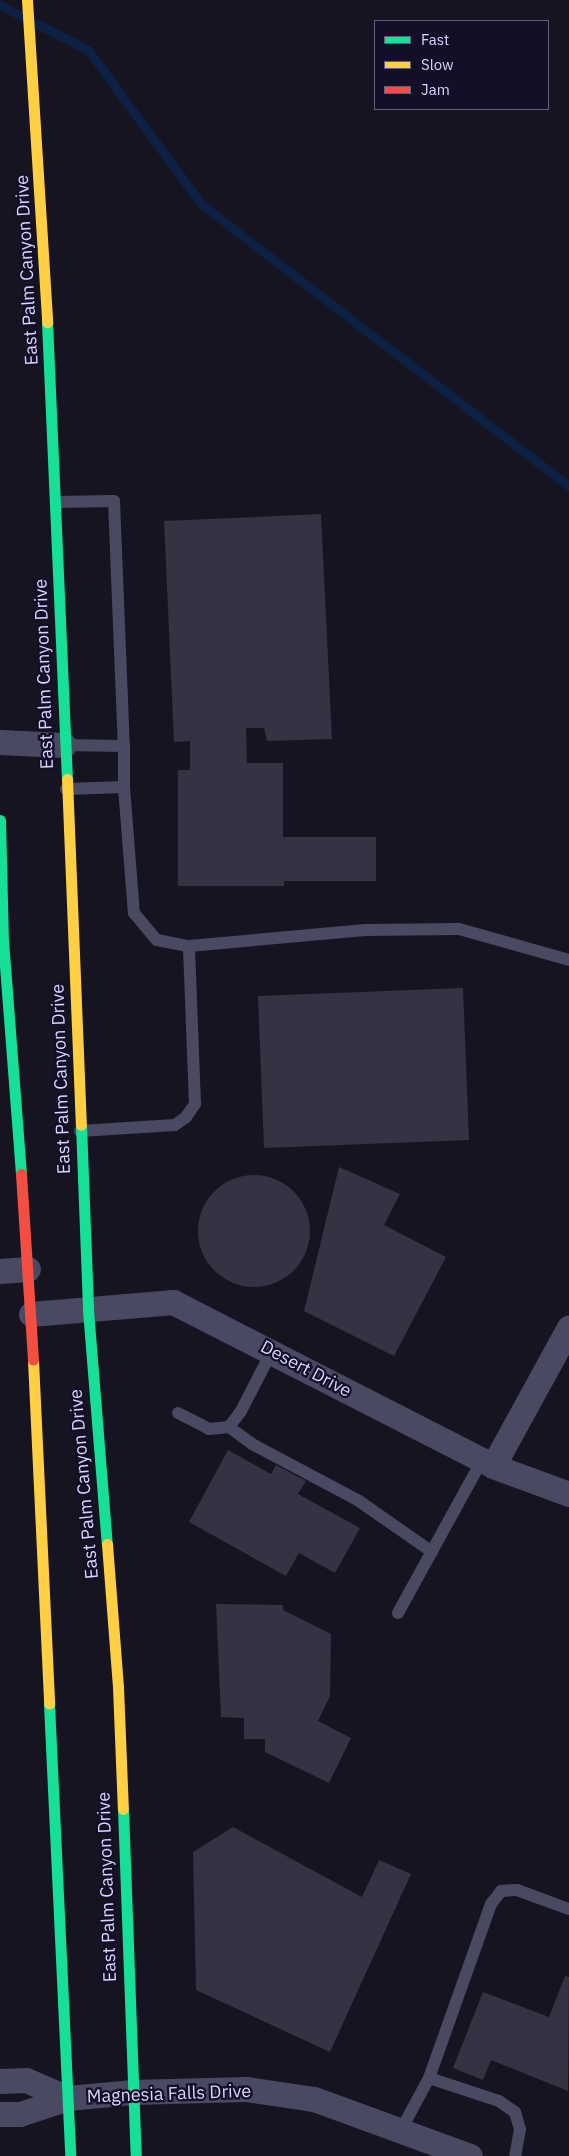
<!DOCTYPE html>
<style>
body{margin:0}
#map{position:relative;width:569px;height:2156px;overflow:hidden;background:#161421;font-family:"IBM Plex Sans",sans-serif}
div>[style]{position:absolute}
.stream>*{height:9px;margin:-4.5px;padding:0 4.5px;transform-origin:4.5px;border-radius:4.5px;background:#0d2144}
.building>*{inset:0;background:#343243}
.round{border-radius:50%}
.lane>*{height:12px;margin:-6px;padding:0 6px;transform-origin:6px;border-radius:6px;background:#4a4962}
.street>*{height:25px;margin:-12.5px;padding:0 12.5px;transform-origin:12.5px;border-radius:12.5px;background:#4a4962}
.fast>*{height:11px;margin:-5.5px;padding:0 5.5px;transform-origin:5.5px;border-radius:5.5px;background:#16e098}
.slow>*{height:11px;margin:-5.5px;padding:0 5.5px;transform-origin:5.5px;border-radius:5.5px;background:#ffcf43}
.jam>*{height:11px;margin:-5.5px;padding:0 5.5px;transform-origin:5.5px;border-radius:5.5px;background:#f24e42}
span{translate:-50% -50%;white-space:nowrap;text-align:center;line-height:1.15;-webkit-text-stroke:4.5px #130f26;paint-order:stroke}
.street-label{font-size:18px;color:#d9d4ff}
.legend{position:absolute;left:374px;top:20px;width:175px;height:90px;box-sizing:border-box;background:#130f26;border:1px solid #625e7d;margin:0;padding:6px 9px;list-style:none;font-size:15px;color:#d9d4ff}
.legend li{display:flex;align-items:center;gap:10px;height:25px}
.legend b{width:25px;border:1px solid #625e7d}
</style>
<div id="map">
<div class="stream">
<div style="left:0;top:5px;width:99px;rotate:27.1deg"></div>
<div style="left:88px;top:50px;width:191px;rotate:53.7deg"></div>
<div style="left:201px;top:204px;width:464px;rotate:37.5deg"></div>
</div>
<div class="building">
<div style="clip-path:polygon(321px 514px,332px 739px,267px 741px,264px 728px,246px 728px,247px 763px,283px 763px,283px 837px,376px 837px,376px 881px,284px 881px,284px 886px,178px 886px,178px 770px,190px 770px,190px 741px,174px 742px,164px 521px)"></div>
<div style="clip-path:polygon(463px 988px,469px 1140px,264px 1148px,258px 996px)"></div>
<div style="clip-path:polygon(339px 1167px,400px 1194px,384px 1225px,446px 1257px,394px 1356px,304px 1311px)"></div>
<div class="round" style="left:198px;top:1175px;width:112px;height:112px"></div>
<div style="clip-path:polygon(228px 1450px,271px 1474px,276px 1465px,306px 1481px,298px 1494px,360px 1528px,335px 1573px,299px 1553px,286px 1576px,189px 1522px)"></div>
<div style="clip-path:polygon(216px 1604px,283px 1605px,283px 1610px,331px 1634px,330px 1696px,318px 1721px,351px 1738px,329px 1783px,265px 1752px,265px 1739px,244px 1739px,244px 1718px,221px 1717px)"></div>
<div style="clip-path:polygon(233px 1827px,362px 1897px,379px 1860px,411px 1874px,330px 2052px,196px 1990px,193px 1852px)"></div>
<div style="clip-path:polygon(565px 1976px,569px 1977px,568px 2091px,491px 2060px,483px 2080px,453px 2068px,483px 1992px,549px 2017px)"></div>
</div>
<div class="lane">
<div style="left:56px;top:502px;width:58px;rotate:-1deg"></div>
<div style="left:114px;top:501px;width:245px;rotate:87.7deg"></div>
<div style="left:124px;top:746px;width:60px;rotate:-179deg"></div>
<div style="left:124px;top:746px;width:41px;rotate:90deg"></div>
<div style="left:66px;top:789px;width:58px;rotate:-2deg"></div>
<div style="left:124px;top:787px;width:126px;rotate:85.5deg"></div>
<div style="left:134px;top:913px;width:35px;rotate:50deg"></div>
<div style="left:157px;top:940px;width:33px;rotate:11deg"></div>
<div style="left:189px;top:946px;width:177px;rotate:-5.2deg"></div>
<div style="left:365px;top:930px;width:94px;rotate:-0.6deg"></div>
<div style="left:459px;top:929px;width:114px;rotate:15.7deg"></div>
<div style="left:80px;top:1131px;width:95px;rotate:-3.6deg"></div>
<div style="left:175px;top:1125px;width:14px;rotate:-36deg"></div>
<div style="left:186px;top:1117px;width:16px;rotate:-55deg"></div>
<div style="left:195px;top:1104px;width:158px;rotate:-92.2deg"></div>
<div style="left:178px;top:1413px;width:35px;rotate:27deg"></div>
<div style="left:209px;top:1429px;width:20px;rotate:-6deg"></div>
<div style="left:229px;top:1427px;width:20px;rotate:-53deg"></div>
<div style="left:241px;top:1411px;width:68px;rotate:-62.7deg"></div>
<div style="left:229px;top:1427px;width:29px;rotate:36deg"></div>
<div style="left:252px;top:1444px;width:121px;rotate:28deg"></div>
<div style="left:359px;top:1501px;width:89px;rotate:34.9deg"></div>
<div style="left:398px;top:1613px;width:175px;rotate:-61.2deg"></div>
<div style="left:429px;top:2078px;width:74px;rotate:18.2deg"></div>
<div style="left:499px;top:2101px;width:19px;rotate:35deg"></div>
<div style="left:515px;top:2112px;width:18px;rotate:74deg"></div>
<div style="left:520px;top:2129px;width:27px;rotate:100deg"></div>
<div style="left:401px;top:2130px;width:59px;rotate:-61.7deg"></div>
<div style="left:429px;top:2078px;width:185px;rotate:-70.4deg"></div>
<div style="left:491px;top:1904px;width:16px;rotate:-52deg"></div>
<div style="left:501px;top:1891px;width:16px;rotate:-4deg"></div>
<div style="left:517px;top:1890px;width:55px;rotate:20.1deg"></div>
</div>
<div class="street">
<div style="left:0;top:742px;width:64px;rotate:2.7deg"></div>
<div style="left:0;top:1271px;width:28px;rotate:-4deg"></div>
<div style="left:31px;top:1314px;width:143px;rotate:-4.8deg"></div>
<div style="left:173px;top:1302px;width:360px;rotate:27.1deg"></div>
<div style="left:493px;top:1466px;width:81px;rotate:20.2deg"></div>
<div style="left:493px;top:1466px;width:158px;rotate:-61.3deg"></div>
<div style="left:0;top:2081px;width:26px;rotate:-2deg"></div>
<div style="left:26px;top:2080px;width:46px;rotate:23.2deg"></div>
<div style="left:0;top:2114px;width:20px"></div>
<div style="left:20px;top:2114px;width:51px;rotate:-18.4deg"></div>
<div style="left:68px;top:2098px;width:63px;rotate:-5.4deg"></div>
<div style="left:131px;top:2092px;width:115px;rotate:-1.5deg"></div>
<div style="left:246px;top:2089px;width:69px;rotate:8.4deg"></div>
<div style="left:314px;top:2099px;width:166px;rotate:20.1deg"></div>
</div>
<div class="fast">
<div style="left:47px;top:322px;width:457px;rotate:87.5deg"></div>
<div style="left:0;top:820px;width:120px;rotate:88.6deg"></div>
<div style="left:3px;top:940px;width:235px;rotate:85.6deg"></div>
<div style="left:81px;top:1125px;width:185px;rotate:87.8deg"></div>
<div style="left:88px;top:1310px;width:235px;rotate:85.4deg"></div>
<div style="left:49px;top:1704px;width:452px;rotate:87.3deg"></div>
<div style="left:123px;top:1809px;width:347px;rotate:87.9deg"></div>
</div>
<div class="slow">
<div style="left:27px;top:0;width:323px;rotate:86.4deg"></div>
<div style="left:67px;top:779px;width:346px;rotate:87.7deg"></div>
<div style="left:33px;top:1360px;width:344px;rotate:87.3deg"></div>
<div style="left:107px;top:1544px;width:143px;rotate:85.6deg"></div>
<div style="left:118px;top:1687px;width:122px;rotate:87.7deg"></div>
</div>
<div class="jam">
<div style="left:21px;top:1174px;width:186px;rotate:86.3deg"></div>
</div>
<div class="street-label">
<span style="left:27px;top:270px;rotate:-93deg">East Palm Canyon Drive</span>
<span style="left:44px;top:674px;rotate:-92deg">East Palm Canyon Drive</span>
<span style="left:61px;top:1079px;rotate:-92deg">East Palm Canyon Drive</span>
<span style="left:306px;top:1369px;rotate:28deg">Desert Drive</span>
<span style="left:84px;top:1484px;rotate:-95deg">East Palm Canyon Drive</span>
<span style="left:107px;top:1887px;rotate:-92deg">East Palm Canyon Drive</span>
<span style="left:169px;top:2094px;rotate:-2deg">Magnesia Falls Drive</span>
</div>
<ul class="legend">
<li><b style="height:6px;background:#16e098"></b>Fast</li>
<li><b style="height:6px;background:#ffcf43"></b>Slow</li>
<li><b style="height:6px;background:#f24e42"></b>Jam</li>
</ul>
</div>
